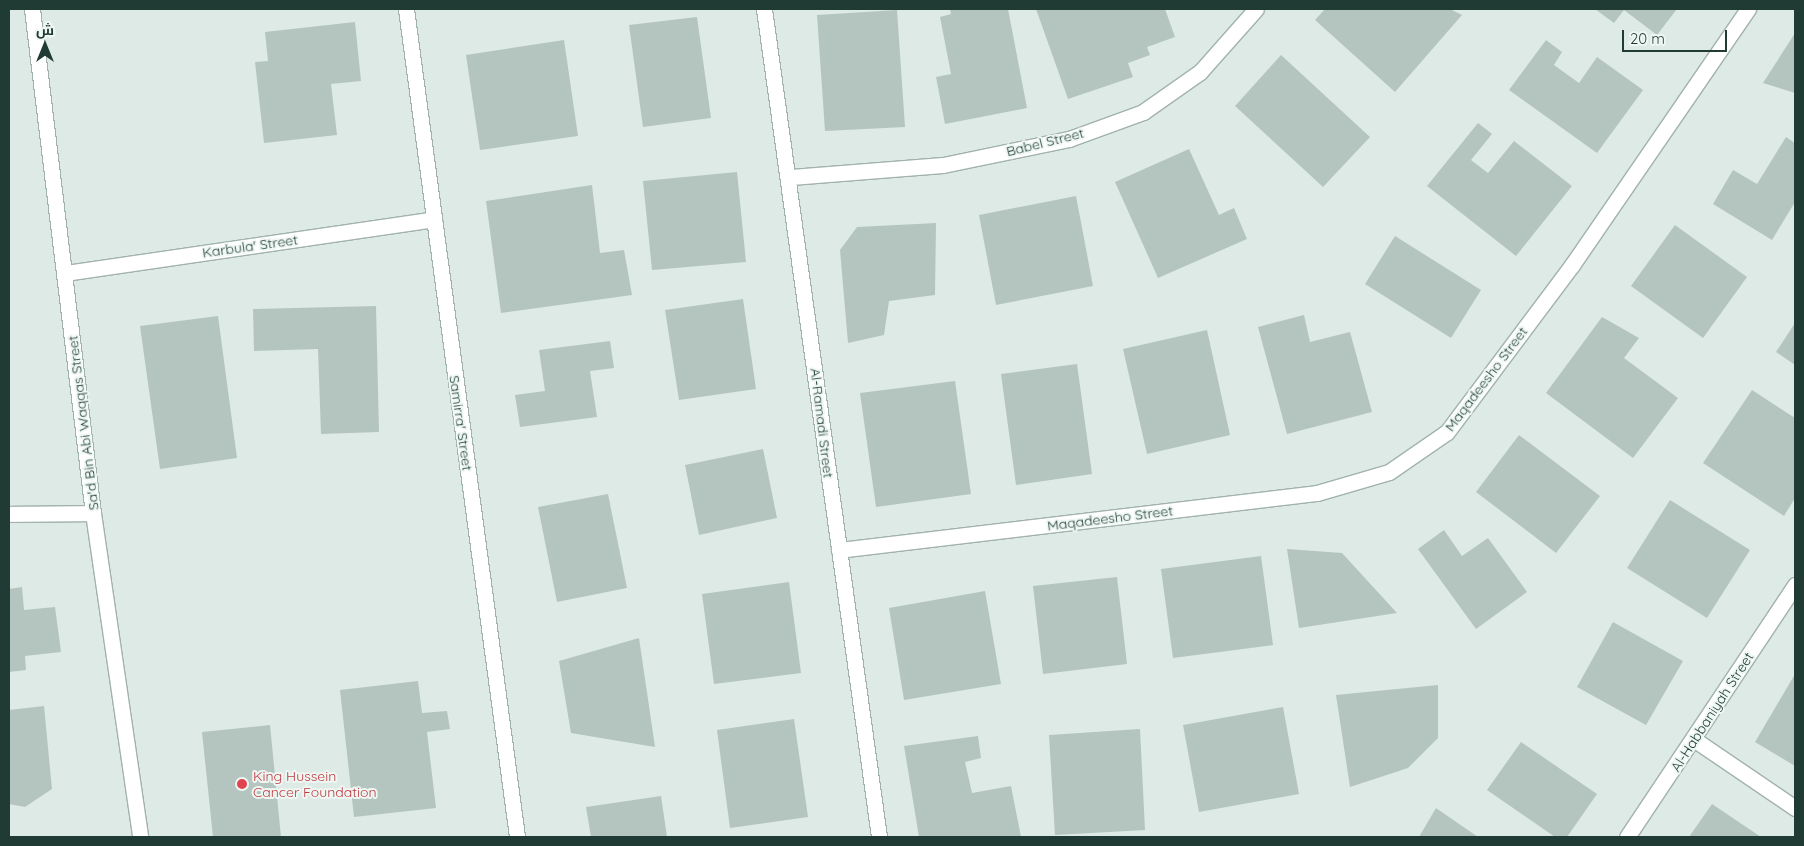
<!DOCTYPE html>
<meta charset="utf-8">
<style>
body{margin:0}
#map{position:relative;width:1804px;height:846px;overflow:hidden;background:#deeae6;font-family:Quicksand,Cairo,sans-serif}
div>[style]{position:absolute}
.building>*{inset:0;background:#b4c5bf}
.roads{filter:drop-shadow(1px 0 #a1b2ad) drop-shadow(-1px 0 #a1b2ad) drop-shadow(0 1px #a1b2ad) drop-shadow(0 -1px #a1b2ad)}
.minor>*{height:15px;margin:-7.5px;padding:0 7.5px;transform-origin:7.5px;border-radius:7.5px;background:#fff}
.tertiary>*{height:15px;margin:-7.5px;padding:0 7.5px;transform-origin:7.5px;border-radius:7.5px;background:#fff}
.dots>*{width:14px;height:14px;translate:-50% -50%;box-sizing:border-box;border:2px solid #eff7f3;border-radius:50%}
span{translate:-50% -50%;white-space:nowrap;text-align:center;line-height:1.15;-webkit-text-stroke:4px #eff7f3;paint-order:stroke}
.street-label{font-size:14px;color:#1f3b34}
.health-label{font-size:14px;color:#be3a42}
.left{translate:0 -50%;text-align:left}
.frame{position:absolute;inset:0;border:10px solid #1f3b34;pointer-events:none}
.north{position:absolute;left:20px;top:20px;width:50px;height:50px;-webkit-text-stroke:4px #eff7f3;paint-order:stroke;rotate:0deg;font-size:14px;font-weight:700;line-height:20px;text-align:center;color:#1f3b34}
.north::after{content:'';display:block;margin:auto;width:18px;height:22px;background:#1f3b34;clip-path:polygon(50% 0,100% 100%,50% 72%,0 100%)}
.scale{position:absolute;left:1622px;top:30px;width:105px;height:22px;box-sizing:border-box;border:2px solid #1f3b34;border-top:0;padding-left:6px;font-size:15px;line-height:18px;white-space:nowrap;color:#1f3b34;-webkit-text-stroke:4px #eff7f3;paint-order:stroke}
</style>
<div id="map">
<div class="building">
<div style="clip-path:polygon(950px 9px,1008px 9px,1027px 108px,945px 124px,936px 77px,951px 74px,940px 17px,951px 14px)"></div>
<div style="clip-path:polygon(1036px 9px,1165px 9px,1175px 37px,1147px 47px,1150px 55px,1128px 63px,1133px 77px,1068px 99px)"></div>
<div style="clip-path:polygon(1325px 9px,1450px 9px,1462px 15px,1395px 92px,1315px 20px)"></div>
<div style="clip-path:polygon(1595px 9px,1677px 9px,1657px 35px,1624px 10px,1614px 23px)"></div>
<div style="clip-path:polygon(897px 10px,905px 127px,825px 131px,817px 15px)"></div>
<div style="clip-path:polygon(697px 17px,711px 118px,643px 127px,629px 25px)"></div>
<div style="clip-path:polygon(355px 22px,361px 81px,331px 84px,337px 135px,264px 143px,255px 62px,268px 61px,265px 32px)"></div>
<div style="clip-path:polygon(1795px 33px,1795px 93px,1763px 83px)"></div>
<div style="clip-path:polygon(564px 40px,578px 136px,480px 150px,466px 55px)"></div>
<div style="clip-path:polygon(1546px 40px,1562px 52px,1554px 65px,1579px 83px,1597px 57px,1643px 90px,1597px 153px,1509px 90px)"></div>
<div style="clip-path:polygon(1281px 55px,1370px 137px,1323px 187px,1235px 106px)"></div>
<div style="clip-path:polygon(1478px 123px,1492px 134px,1471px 160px,1488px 173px,1514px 141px,1572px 186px,1516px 256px,1427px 186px)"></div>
<div style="clip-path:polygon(1786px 137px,1795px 143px,1795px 202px,1772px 240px,1713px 204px,1733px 170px,1757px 184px)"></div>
<div style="clip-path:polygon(1189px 149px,1219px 215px,1234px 208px,1247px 239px,1158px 278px,1115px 182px)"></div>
<div style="clip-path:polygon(737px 172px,746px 262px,652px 270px,643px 181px)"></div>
<div style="clip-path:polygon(592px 185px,600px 253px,624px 250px,632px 295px,501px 313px,486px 201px)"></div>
<div style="clip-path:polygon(1076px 196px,1093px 286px,996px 305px,979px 215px)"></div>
<div style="clip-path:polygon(936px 223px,935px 295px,889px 301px,884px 335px,848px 343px,840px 250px,857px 227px)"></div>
<div style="clip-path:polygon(1675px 225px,1747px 277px,1703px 338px,1631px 286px)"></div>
<div style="clip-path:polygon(1395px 236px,1481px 290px,1451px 338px,1365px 284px)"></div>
<div style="clip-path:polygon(743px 299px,756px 389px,679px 400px,665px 310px)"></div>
<div style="clip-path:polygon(376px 306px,379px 432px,321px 434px,318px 349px,254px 351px,253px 309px)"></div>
<div style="clip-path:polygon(1304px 315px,1310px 342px,1350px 332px,1372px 412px,1287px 434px,1258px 327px)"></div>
<div style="clip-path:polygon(218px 316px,237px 458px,160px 469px,140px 326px)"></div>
<div style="clip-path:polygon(1602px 317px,1639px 338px,1624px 358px,1678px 398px,1633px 458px,1546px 393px)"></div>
<div style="clip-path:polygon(1795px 323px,1795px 365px,1776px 352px)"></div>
<div style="clip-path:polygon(1207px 330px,1230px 435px,1147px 454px,1123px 349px)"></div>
<div style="clip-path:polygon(610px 341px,614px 368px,590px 371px,597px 417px,520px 427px,515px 395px,545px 391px,539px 350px)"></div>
<div style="clip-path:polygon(1077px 364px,1092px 474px,1016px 485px,1001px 374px)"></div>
<div style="clip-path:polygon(955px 381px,971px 494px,876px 507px,860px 393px)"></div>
<div style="clip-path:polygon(1752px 390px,1795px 418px,1795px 498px,1784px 516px,1703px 463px)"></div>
<div style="clip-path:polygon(1519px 435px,1600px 496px,1556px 553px,1476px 492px)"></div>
<div style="clip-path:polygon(763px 449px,777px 518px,699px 535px,685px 465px)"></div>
<div style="clip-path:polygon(608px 494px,627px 588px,557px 602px,538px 507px)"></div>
<div style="clip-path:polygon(1670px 500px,1750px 550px,1707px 618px,1627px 568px)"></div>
<div style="clip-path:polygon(1444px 530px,1462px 556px,1488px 538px,1527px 592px,1476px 629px,1418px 549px)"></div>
<div style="clip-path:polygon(1287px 549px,1342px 553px,1397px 613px,1299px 628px)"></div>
<div style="clip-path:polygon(1261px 556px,1273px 645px,1173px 658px,1161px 569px)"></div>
<div style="clip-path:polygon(1117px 577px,1127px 664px,1043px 674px,1033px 586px)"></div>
<div style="clip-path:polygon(789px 582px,801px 673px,714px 684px,702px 594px)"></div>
<div style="clip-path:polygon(22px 587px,24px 610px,55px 607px,61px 652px,25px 656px,26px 670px,9px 672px,9px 589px)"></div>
<div style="clip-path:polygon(985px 591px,1001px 684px,904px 700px,889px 608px)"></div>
<div style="clip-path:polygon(1613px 622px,1683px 661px,1646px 725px,1577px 687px)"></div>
<div style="clip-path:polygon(639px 638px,655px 747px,571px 733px,559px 661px)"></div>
<div style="clip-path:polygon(1795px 674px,1795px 766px,1755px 742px)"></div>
<div style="clip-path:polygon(418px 681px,422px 713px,447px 711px,450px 729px,427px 732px,436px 808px,354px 817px,340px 690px)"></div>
<div style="clip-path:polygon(1438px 685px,1438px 738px,1408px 768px,1350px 787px,1336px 695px)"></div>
<div style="clip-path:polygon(44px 706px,52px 789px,25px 807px,9px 804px,9px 710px)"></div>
<div style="clip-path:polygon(1283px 707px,1299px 794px,1199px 812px,1183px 725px)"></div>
<div style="clip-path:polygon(794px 719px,808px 817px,730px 828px,717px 730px)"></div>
<div style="clip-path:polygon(270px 725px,281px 837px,213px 837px,202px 732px)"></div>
<div style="clip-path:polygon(1140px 729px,1145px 830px,1055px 835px,1049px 735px)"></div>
<div style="clip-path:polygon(978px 736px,981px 758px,965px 762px,972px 793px,1011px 786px,1021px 837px,919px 837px,904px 746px)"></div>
<div style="clip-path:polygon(1521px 742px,1597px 794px,1567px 837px,1555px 837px,1487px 790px)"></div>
<div style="clip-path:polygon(661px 796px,667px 837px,591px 837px,586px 807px)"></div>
<div style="clip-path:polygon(1712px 804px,1761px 837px,1689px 837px)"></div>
<div style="clip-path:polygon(1436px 808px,1478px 837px,1419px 837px)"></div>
</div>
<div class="roads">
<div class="minor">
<div style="left:406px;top:9px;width:835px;rotate:82.36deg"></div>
<div style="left:764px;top:9px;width:836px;rotate:82.09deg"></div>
<div style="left:791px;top:177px;width:152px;rotate:-4.5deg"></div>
<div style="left:943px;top:165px;width:129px;rotate:-11.7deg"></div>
<div style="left:1069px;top:139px;width:79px;rotate:-20deg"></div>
<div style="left:1143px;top:112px;width:70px;rotate:-35.1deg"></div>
<div style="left:1200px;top:72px;width:84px;rotate:-48.4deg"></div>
<div style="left:65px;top:273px;width:373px;rotate:-8.3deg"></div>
<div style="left:839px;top:550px;width:481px;rotate:-6.8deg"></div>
<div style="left:1317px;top:493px;width:75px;rotate:-16.3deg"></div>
<div style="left:1389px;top:472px;width:70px;rotate:-34.6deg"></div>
<div style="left:1447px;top:432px;width:209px;rotate:-53.2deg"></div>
<div style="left:1572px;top:265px;width:311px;rotate:-55.5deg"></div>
<div style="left:1695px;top:740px;width:121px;rotate:34.2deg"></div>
<div style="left:1627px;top:837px;width:303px;rotate:-56.3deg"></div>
</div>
<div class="tertiary">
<div style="left:32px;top:9px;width:508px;rotate:83.1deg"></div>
<div style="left:93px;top:513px;width:327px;rotate:81.7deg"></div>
<div style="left:9px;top:514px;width:84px;rotate:-0.7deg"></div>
</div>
</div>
<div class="dots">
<div style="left:242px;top:784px;background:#e0444e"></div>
</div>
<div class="street-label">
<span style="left:1045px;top:142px;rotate:-14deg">Babel Street</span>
<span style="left:250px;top:246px;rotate:-8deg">Karbula' Street</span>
<span style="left:1486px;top:379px;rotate:-53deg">Maqadeesho Street</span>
<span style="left:83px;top:423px;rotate:-97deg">Sa'd Bin Abi Waqqas Street</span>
<span style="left:461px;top:423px;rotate:82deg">Samirra' Street</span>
<span style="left:822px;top:423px;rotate:83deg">Al-Ramadi Street</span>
<span style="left:1110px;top:518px;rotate:-7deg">Maqadeesho Street</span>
<span style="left:1712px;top:712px;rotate:-57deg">Al-Habbaniyah Street</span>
</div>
<div class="health-label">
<span class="left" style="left:253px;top:784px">King Hussein<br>Cancer Foundation</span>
</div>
<div class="frame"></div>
<div class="north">ش</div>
<div class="scale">20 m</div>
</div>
